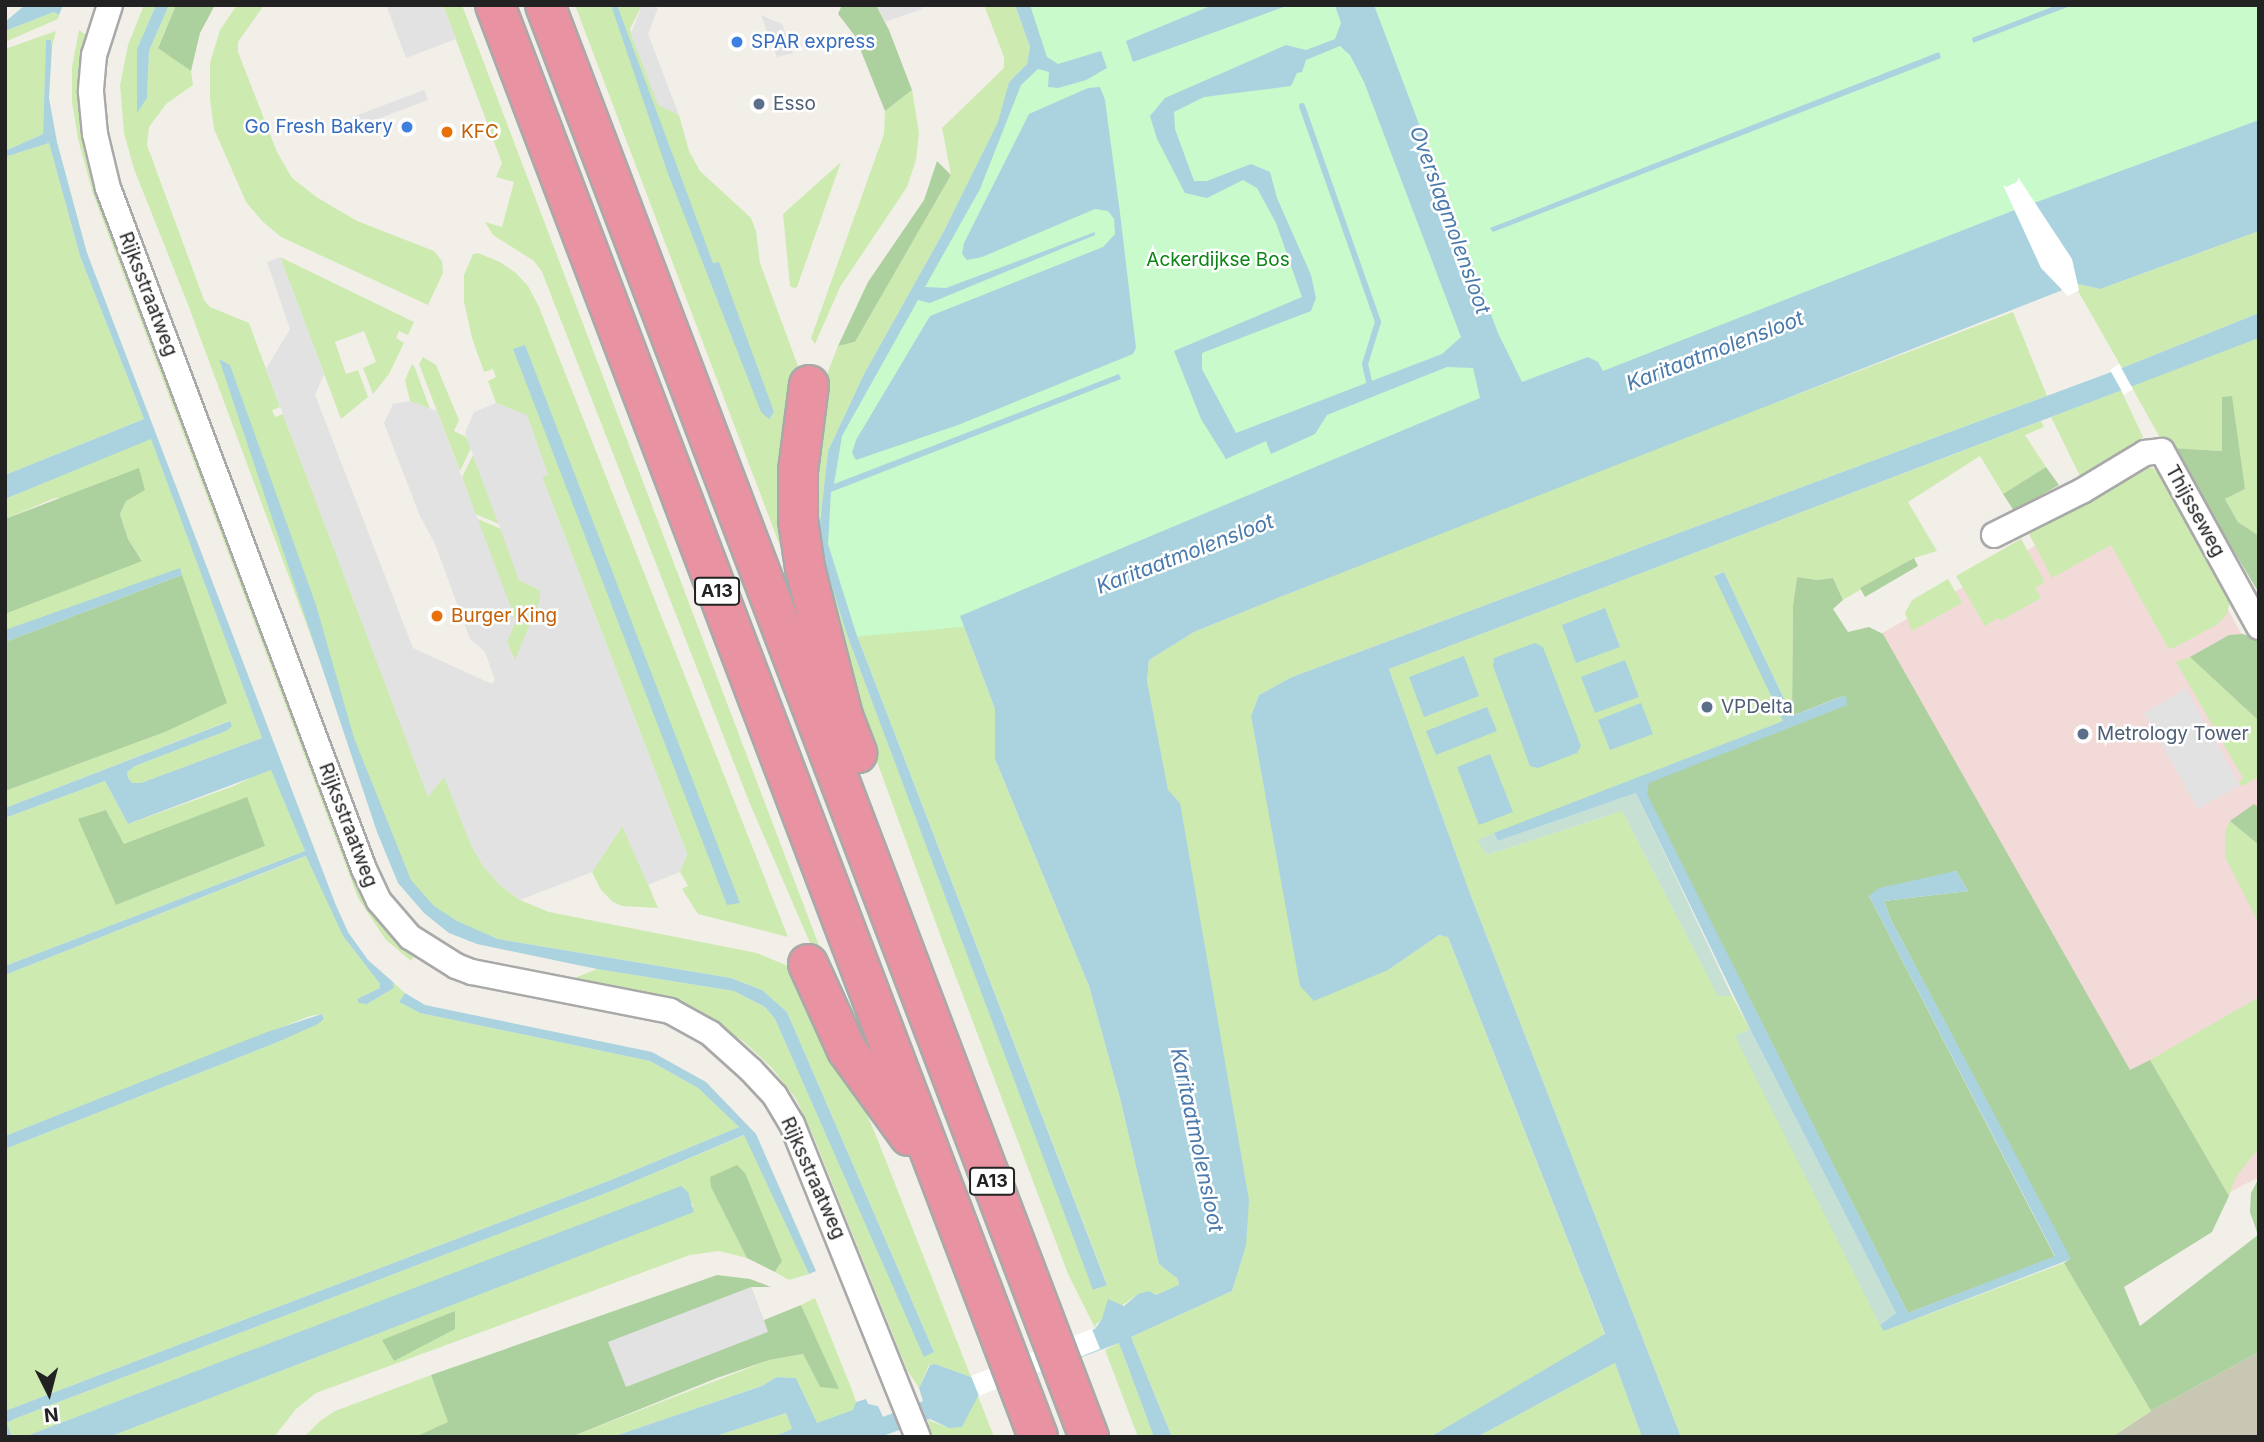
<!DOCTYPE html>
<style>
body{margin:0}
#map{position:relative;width:2264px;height:1442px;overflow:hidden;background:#f2efe9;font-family:Inter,sans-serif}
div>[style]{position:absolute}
.commercial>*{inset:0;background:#f2dad9}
.construction>*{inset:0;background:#c7c7b4}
.grass>*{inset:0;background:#cdebb0}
.forest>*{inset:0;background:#add19e}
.wetland>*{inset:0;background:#c6e0d4}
.park>*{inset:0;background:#c8facc}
.parking>*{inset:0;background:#e2e2e2}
.water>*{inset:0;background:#aad3df}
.pier>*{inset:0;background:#fff}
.stream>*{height:6px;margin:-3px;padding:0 3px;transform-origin:3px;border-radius:3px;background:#aad3df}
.roads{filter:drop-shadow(2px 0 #a9a9a9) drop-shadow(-2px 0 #a9a9a9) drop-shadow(0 2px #a9a9a9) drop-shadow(0 -2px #a9a9a9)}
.minor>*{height:24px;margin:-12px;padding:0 12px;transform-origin:12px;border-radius:12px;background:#fff}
.motorway>*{height:38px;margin:-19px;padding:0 19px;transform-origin:19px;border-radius:19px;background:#e892a2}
.dots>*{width:19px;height:19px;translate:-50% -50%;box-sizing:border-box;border:4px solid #fff;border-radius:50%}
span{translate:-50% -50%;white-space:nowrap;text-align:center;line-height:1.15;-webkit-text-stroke:5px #fff;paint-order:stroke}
.shield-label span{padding:2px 5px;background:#fff;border:2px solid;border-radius:5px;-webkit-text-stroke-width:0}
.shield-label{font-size:18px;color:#222;font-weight:700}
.shop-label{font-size:19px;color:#366cbe}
.left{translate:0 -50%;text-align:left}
.right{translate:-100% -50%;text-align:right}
.service-label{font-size:19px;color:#4e5e75}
.food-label{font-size:19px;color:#c56008}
.park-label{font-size:19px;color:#0c8416}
.street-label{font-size:19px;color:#222}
.water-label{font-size:21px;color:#4a7aab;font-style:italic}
.frame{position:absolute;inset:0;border:7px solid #222;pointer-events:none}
.north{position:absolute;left:14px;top:1358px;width:70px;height:70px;-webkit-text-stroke:5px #fff;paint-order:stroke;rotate:174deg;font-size:19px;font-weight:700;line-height:28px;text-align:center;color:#222}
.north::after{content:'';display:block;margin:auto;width:24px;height:32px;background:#222;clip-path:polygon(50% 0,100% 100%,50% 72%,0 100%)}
</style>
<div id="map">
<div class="commercial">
<div style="clip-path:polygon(2154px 478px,2259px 665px,2259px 1177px,2199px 1208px,1872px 639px)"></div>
</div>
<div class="construction">
<div style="clip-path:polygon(2259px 1352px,2259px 1437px,2112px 1437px,2151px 1411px)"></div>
</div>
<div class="grass">
<div style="clip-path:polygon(evenodd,144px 5px,156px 5px,137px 49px,147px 98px,149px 51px,169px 5px,176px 5px,158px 47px,191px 71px,193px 85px,166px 104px,149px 127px,147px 145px,204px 300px,210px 307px,249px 323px,280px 407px,272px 410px,275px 417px,283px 414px,428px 796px,444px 776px,472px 847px,484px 867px,500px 885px,520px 900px,549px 912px,757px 953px,795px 969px,823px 1016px,875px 1133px,971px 1377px,935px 1364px,929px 1365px,919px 1388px,907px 1370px,814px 1138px,796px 1099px,772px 1068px,744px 1042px,711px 1021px,565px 982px,597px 969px,734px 991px,765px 1007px,775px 1019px,925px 1356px,934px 1352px,787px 1012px,762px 990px,731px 978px,498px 939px,457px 922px,403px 885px,187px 302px,134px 169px,124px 133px,120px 85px,128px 45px,144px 5px,220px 360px,230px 366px,315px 605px,304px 608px,220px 360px)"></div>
<div style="clip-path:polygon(237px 5px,264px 5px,238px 42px,238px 52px,277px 152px,292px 178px,318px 198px,357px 221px,434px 251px,442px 261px,443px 273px,428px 305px,281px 237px,262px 221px,246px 202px,214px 129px,210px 99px,210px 63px,220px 30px)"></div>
<div style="clip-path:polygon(443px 5px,462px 5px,823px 956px,816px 957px,750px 804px,542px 272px,534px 261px,493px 235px,485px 222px,502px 227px,514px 182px,496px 177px,502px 163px)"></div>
<div style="clip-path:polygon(575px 5px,642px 5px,630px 29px,658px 104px,679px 115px,689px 151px,700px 171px,751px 218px,756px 231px,760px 263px,798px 366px,794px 583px)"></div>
<div style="clip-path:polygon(984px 5px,1015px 5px,1030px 47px,1027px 64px,1009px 82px,999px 122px,944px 231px,864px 374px,828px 451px,820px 523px,823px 558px,847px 635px,1094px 1290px,1107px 1284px,856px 633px,960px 616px,995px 709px,995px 759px,1089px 986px,1120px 1098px,1159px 1264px,1178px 1279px,1179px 1286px,1156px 1295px,1138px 1294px,1096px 1324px,1095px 1328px,1068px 1274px,942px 940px,832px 638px,814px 566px,819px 402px,829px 369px,838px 346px,855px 342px,951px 175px,942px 128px,1004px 68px,1004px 57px)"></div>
<div style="clip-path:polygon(54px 12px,59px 15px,58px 19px,5px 42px,5px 31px)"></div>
<div style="clip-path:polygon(79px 30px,89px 37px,82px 91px,355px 873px,416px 953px,411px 961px,385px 939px,358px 898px,93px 194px,78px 139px,72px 102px,72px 67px)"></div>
<div style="clip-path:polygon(56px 31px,52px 47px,51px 40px,46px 41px,43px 134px,5px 151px,5px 49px)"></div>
<div style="clip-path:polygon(912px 90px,919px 133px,916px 160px,907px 187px,840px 287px,815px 344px,811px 338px,884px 134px,885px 111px)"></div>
<div style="clip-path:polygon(49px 143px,80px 256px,144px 419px,5px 475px,5px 157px)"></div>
<div style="clip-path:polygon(841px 162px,797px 287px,794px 288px,790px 286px,783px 214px)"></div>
<div style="clip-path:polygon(2259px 231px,2259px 313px,2122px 368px,2078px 291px,2078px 284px,2100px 289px)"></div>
<div style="clip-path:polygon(478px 253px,500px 262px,516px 273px,528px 286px,539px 307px,788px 937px,698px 914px,682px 889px,688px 886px,680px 872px,687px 854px,542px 477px,548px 475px,527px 416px,496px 403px,488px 381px,496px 377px,493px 369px,484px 372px,472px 338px,464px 302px,464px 275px,473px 254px)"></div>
<div style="clip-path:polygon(280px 257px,414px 322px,408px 335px,399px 331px,396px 338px,404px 343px,389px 374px,373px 394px,363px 368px,376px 362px,364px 331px,335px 342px,346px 374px,358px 370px,368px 397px,341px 419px)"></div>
<div style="clip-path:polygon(2013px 312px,2047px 396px,1292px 677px,1259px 695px,1251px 716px,1301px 986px,1388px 970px,1439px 935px,1448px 937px,1605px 1335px,1430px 1437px,1172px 1437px,1131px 1337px,1232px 1291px,1246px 1246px,1147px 681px,1149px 660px,1194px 632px,1280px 597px,1599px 470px)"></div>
<div style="clip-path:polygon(2259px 338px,2259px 536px,2238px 522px,2225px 499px,2245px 489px,2222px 397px,2222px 451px,2172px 448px,2163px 443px,2131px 386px)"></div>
<div style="clip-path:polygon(423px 357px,436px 365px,459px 420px,454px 431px,466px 437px,471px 448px,460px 471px,419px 364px)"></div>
<div style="clip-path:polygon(412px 364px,415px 368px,430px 409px,410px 401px,405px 380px)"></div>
<div style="clip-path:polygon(2121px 390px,2143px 437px,2124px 452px,2080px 476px,2051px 417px)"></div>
<div style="clip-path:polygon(2041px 421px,2044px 427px,2025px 435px,2046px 467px,2003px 494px,1980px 456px,1908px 502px,1937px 551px,1914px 558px,1843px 600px,1833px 578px,1817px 580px,1797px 577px,1793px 606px,1792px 716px,1724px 572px,1715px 575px,1784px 721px,1478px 840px,1487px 855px,1622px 811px,1718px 995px,1732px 996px,1750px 1029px,1736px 1036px,1884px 1331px,2064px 1263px,2151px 1411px,2112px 1437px,1681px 1437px,1471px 896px,1389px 669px)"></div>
<div style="clip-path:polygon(151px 438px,262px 738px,141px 783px,132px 783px,128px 778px,127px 772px,135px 766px,226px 731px,229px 721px,5px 808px,5px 791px,165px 732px,181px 575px,5px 642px,5px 614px,142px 560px,128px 539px,120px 514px,126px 501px,55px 498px,5px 519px,5px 499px)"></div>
<div style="clip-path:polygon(473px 455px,499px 524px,475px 514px,462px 477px)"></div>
<div style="clip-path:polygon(2149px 467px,2164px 473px,2231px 596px,2227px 614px,2218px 624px,2172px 649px,2168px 648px,2111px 545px,2052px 578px,2029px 534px,2127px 476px)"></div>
<div style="clip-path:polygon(478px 519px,501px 529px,519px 580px,540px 590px,540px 601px,515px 661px,507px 642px)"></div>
<div style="clip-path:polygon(2021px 539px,2045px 582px,2035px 588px,2041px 598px,2000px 621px,1998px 618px,1985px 626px,1956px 576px)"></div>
<div style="clip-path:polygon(1948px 579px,1962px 603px,1912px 631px,1905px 613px,1912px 600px)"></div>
<div style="clip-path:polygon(2190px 657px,2259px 721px,2259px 777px,2242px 786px,2239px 783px,2243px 778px,2176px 662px)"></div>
<div style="clip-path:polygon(evenodd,266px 770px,274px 771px,305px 851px,5px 966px,5px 818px,105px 781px,128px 824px,234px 786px,266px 770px,106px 810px,124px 844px,265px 846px,116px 905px,106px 810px)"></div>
<div style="clip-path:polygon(2230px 821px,2259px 845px,2259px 924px,2225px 857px,2225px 832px)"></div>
<div style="clip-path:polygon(623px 825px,658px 908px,622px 906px,613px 902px,601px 890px,592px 872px)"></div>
<div style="clip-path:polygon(307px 856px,343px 936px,380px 984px,380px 988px,358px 999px,367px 1004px,394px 988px,393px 982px,405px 993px,399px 1002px,420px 1013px,650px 1061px,698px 1088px,739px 1127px,611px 1180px,5px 1411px,5px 1149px,273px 1044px,324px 1019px,322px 1014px,310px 1016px,5px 1136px,5px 975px)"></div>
<div style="clip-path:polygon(2259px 997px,2259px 1148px,2236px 1177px,2229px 1196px,2150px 1060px)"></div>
<div style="clip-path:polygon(745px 1135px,809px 1274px,789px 1280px,775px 1272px,780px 1265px,742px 1247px,747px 1258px,719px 1251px,690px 1255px,316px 1393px,296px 1409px,274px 1437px,109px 1437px,693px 1212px,693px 1205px,681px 1187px,24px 1437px,12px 1437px,7px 1423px,14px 1419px,614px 1190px)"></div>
<div style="clip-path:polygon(815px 1298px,852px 1390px,856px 1402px,854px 1410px,817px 1424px,796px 1378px,777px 1377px,762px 1386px,612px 1437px,571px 1437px,769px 1360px,803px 1354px,820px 1387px,838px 1388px,801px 1305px)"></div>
<div style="clip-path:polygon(1119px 1343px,1154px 1437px,1138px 1437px,1105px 1350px)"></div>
<div style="clip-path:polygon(1615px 1363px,1642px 1437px,1477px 1437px)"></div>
<div style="clip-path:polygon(431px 1375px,449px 1423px,415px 1437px,304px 1437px,320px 1421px,335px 1411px)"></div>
<div style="clip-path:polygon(978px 1396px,994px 1437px,931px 1437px,928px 1420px,949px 1428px)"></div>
<div style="clip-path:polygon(786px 1413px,792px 1429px,773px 1437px,713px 1437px)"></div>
</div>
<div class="forest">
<div style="clip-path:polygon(176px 5px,215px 5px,200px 33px,191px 71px,158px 48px)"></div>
<div style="clip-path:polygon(842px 5px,876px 5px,889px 30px,912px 90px,885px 111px,855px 36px,838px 14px)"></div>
<div style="clip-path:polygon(937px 161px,951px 175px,855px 342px,838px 346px,868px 282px,924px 200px)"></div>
<div style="clip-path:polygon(2232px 396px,2245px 489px,2225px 499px,2238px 522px,2259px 536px,2259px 593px,2172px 448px,2222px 451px,2222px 397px)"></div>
<div style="clip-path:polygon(2046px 467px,2059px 485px,2014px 511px,2003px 494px)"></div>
<div style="clip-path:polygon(139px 468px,145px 490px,126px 501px,120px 514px,128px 539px,142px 561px,5px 614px,5px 519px)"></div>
<div style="clip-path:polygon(1914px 558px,1918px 566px,1865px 597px,1860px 588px)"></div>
<div style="clip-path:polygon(182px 575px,227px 703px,165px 732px,5px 791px,5px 642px)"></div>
<div style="clip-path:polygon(1797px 577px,1817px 580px,1833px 578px,1843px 600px,1833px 609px,1848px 632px,1869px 627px,1883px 634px,2130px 1070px,2150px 1060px,2229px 1196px,2212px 1232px,2124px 1287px,2140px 1326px,2258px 1235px,2250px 1212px,2251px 1193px,2259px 1178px,2259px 1352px,2151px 1411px,2064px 1263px,2070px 1259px,1890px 918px,1884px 901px,1968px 891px,1956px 871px,1869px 896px,2055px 1257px,1908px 1313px,1646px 794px,1648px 783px,1845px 695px,1792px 716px,1793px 606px)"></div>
<div style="clip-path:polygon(2243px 634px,2254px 638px,2259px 644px,2259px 721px,2190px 657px,2229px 635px)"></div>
<div style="clip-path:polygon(247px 797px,265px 846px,116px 905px,78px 819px,106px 810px,124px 844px)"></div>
<div style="clip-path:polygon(2254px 804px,2259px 808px,2259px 845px,2230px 821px)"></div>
<div style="clip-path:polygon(737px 1165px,745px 1173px,782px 1261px,775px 1272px,747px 1258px,711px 1187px,710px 1177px)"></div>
<div style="clip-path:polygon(717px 1275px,750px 1279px,771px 1287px,751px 1287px,768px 1332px,764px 1320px,801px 1305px,839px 1389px,820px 1387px,803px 1354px,769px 1360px,717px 1378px,571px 1437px,415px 1437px,448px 1422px,431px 1375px)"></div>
<div style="clip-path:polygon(455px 1311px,455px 1329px,394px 1361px,382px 1340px)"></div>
</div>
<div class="wetland">
<div style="clip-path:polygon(1636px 793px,1732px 996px,1718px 996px,1622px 811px,1487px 855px,1477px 840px,1494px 833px,1498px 841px)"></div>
<div style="clip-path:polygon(1750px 1029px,1896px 1313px,1880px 1325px,1735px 1036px)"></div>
</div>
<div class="park">
<div style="clip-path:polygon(1022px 5px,2259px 5px,2259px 129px,982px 625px,854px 637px,825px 533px,833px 456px,850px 414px,1002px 122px,1014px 85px,1034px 63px)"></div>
</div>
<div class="parking">
<div style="clip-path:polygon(386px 5px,443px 5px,456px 39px,406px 58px)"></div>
<div style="clip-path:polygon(642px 5px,658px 8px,648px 34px,679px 115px,658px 105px,631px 34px)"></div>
<div style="clip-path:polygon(876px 5px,920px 5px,922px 9px,885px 22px)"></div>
<div style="clip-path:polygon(761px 15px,782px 24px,793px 53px,777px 57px)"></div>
<div style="clip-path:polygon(424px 90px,428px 100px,359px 126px,355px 116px)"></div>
<div style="clip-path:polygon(280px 257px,324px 374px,315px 395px,413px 648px,492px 684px,495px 680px,485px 652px,470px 639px,435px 544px,420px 516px,384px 423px,393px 404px,410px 401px,437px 411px,516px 621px,507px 642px,515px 660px,540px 601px,540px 590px,519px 580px,465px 433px,474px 412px,496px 403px,527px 415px,548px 475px,542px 477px,687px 854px,680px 872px,648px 885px,622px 826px,592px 872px,520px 900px,500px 885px,484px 867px,472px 847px,444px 777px,428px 797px,266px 369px,290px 329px,267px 262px)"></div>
<div style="clip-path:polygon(2186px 689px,2240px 785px,2198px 809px,2144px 713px)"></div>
<div style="clip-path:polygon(751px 1287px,768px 1332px,626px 1387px,608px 1342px)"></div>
</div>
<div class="water">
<div style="clip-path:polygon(25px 5px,63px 5px,59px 15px,54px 12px,5px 31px,5px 22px)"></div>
<div style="clip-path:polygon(156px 5px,169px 5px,149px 51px,147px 98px,137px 113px,137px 49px)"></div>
<div style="clip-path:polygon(611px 5px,617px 5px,713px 263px,719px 262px,774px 412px,769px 419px,761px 412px,667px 171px)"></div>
<div style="clip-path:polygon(1015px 5px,1030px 5px,1047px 57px,1058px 64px,1101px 51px,1107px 68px,1086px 80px,1058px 88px,1048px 87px,1049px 72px,1038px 69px,1021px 85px,980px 189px,925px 287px,946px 288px,1095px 232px,1095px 235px,930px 303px,918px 300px,842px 436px,834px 484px,1119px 374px,1121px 379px,831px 492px,828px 544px,856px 633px,1107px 1285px,1093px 1290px,847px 635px,823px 558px,820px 523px,828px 451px,864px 374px,944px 231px,998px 122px,1009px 82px,1027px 64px,1030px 47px)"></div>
<div style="clip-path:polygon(1213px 5px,1289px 5px,1133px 62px,1126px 41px)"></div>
<div style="clip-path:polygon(evenodd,1335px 5px,1374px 5px,1498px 333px,1522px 382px,1588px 357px,1598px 362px,1603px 371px,2007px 213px,2259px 120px,2259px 231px,2100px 289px,2078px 284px,1280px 597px,1194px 632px,1149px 660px,1147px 681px,1168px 790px,1180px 803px,1249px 1200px,1246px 1246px,1232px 1291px,1131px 1337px,1172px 1437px,1154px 1437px,1119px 1343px,978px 1396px,962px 1427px,949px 1428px,930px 1419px,880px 1437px,773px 1437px,792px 1429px,786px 1413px,713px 1437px,612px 1437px,762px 1386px,777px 1377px,796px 1378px,817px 1423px,853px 1410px,856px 1402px,866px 1399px,868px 1404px,878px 1406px,883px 1417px,923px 1401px,919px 1388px,930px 1365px,935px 1364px,971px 1377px,1095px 1329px,1102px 1319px,1108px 1299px,1124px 1306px,1138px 1294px,1149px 1291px,1156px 1295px,1179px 1285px,1178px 1279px,1159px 1264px,1120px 1098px,1089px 986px,995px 759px,995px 709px,960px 616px,1480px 398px,1473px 368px,1447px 367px,1327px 415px,1315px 434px,1271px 454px,1266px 441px,1226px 459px,1201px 419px,1174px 351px,1302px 297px,1276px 223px,1257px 188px,1243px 180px,1207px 198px,1185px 193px,1157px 139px,1150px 116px,1165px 98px,1286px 45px,1306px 50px,1335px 39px,1341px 23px,1335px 5px,1340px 46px,1350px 55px,1364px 82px,1461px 337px,1442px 354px,1236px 433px,1202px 369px,1202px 353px,1311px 311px,1316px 298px,1311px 275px,1277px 198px,1270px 172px,1251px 164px,1207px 181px,1194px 181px,1175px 129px,1174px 112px,1204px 97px,1291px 86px,1297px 73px,1302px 72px,1306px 60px,1340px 46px)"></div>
<div style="clip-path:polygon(2057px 5px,2073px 5px,1973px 43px,1972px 38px)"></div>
<div style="clip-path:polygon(46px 40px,51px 40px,52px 47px,49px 98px,57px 142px,87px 253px,335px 903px,348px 932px,368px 960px,393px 982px,394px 988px,367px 1004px,359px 1003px,357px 999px,380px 988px,380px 984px,343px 936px,306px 856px,5px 975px,5px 966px,305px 851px,271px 770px,128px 824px,105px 781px,5px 818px,5px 808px,230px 721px,232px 726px,226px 731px,135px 766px,127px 772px,128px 778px,132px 783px,141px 783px,262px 738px,151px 439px,5px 499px,5px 475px,144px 419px,80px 256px,49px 143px,5px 157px,5px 151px,43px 134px)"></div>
<div style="clip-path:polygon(1939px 52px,1941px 58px,1493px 232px,1490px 228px)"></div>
<div style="clip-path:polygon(1100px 87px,1105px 100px,1120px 213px,1136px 348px,1133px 354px,958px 425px,856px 460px,852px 453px,856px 440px,930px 316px,1103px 247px,1115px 234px,1114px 219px,1108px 211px,1095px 209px,982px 257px,967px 260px,962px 254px,964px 243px,1029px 114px,1088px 88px)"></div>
<div style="clip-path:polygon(2259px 313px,2259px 338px,1389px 669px,1471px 896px,1681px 1437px,1642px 1437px,1615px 1363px,1477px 1437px,1430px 1437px,1605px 1334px,1448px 937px,1439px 935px,1388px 970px,1314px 1001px,1300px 986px,1251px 716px,1259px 695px,1292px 677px,2122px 368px)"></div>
<div style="clip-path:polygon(525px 345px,740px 903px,727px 905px,513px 349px)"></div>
<div style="clip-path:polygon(219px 359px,230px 365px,316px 605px,354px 738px,411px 880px,434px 906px,457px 921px,498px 939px,731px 978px,762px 990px,787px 1012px,934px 1352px,924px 1357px,775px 1019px,765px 1007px,734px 991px,597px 969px,477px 944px,449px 933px,424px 913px,398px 883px,377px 832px)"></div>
<div style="clip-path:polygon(180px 568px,182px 575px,5px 642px,5px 630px)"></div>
<div style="clip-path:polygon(1724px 572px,1792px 716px,1846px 695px,1847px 705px,1649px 783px,1647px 794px,1908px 1313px,2055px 1256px,1869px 896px,1879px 888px,1956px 871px,1968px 891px,1884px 901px,1890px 918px,2071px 1259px,1884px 1331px,1880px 1325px,1896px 1313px,1750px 1029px,1636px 793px,1498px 841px,1494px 833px,1783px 721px,1714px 576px)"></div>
<div style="clip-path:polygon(1605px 608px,1620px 647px,1576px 663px,1562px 625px)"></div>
<div style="clip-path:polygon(1535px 643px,1543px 647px,1581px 746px,1577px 753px,1538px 768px,1530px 766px,1493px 666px,1494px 658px)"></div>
<div style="clip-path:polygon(1464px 656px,1479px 696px,1424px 717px,1409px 677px)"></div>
<div style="clip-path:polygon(1625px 660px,1639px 697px,1595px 713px,1581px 677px)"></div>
<div style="clip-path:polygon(1641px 703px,1653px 734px,1610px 750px,1598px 720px)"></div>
<div style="clip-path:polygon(1487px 707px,1497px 731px,1436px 755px,1426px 731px)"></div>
<div style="clip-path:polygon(1490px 754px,1513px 812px,1479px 825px,1457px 767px)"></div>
<div style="clip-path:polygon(405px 993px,425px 1005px,652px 1052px,706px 1082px,756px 1134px,816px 1271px,809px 1274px,744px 1135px,614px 1190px,14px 1419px,7px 1423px,12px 1437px,5px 1437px,5px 1411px,611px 1180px,739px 1127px,698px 1088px,650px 1061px,420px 1013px,399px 1002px)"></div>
<div style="clip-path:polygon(322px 1014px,324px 1019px,318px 1024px,273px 1044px,5px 1149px,5px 1136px,267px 1032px)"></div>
<div style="clip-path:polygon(681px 1186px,688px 1192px,694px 1212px,109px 1437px,24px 1437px)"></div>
</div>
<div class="pier">
<div style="clip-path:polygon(2018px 177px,2072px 259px,2079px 290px,2068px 296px,2041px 268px,2003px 185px,2007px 187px,2018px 181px)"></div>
<div style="clip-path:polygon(2119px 364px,2133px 389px,2124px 395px,2110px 370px)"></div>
<div style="clip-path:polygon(1092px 1329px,1100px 1349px,979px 1396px,971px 1376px)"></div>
</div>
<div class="stream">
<div style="left:1302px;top:106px;width:229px;rotate:70.6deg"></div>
<div style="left:1378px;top:322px;width:44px;rotate:107.2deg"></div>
<div style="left:1365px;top:364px;width:23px;rotate:77deg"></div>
</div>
<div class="roads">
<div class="minor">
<div style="left:110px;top:5px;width:52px;rotate:107.7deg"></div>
<div style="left:94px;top:55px;width:37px;rotate:95deg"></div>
<div style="left:91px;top:92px;width:42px;rotate:84.6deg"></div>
<div style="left:95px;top:134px;width:56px;rotate:76.5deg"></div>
<div style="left:108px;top:188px;width:728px;rotate:69.4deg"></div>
<div style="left:364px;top:869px;width:35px;rotate:65deg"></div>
<div style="left:379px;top:901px;width:48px;rotate:49.3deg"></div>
<div style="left:410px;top:937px;width:54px;rotate:32.2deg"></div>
<div style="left:456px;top:966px;width:17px;rotate:21deg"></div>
<div style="left:472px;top:972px;width:202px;rotate:11.1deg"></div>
<div style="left:670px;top:1011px;width:46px;rotate:28.8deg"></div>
<div style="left:710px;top:1033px;width:55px;rotate:42.1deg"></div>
<div style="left:751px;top:1070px;width:35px;rotate:47deg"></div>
<div style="left:775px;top:1096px;width:33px;rotate:59deg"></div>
<div style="left:792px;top:1124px;width:337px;rotate:68.1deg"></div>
<div style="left:1994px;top:535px;width:98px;rotate:-26.6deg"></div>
<div style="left:2082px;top:491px;width:74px;rotate:-31.1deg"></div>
<div style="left:2145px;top:453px;width:17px;rotate:-7deg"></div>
<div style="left:2162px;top:451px;width:201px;rotate:61.1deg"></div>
</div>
<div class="motorway">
<div style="left:495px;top:5px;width:1531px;rotate:69.23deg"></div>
<div style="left:545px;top:5px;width:1532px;rotate:69.2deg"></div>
<div style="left:809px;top:385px;width:87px;rotate:97.3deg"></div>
<div style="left:798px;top:471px;width:49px;rotate:90deg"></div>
<div style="left:798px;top:520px;width:49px;rotate:81.7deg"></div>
<div style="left:805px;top:568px;width:153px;rotate:75.6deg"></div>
<div style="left:843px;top:716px;width:40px;rotate:69deg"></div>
<div style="left:808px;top:964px;width:94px;rotate:65.6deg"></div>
<div style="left:847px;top:1050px;width:106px;rotate:54.2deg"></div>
</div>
</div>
<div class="dots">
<div style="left:737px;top:42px;background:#3f7fe0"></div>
<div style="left:759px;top:104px;background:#5c6f8a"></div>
<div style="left:407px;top:127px;background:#3f7fe0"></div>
<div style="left:447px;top:132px;background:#e8710a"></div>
<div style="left:437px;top:616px;background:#e8710a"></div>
<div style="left:1707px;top:707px;background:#5c6f8a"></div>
<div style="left:2083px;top:734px;background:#5c6f8a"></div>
</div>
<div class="shield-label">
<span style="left:717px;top:591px">A13</span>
<span style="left:992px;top:1181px">A13</span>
</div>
<div class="shop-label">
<span class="left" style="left:751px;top:42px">SPAR express</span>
<span class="right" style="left:393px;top:127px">Go Fresh Bakery</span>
</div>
<div class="service-label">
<span class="left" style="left:773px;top:104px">Esso</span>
<span class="left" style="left:1721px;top:707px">VPDelta</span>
<span class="left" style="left:2097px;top:734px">Metrology Tower</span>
</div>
<div class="food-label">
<span class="left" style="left:461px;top:132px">KFC</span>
<span class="left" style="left:451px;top:616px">Burger King</span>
</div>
<div class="park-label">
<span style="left:1218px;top:260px">Ackerdijkse Bos</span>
</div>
<div class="street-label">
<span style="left:148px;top:294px;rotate:69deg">Rijksstraatweg</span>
<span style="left:2195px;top:511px;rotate:61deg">Thijsseweg</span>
<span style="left:348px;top:825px;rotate:69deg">Rijksstraatweg</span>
<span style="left:813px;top:1178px;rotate:66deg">Rijksstraatweg</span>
</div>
<div class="water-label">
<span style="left:1450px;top:220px;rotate:70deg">Overslagmolensloot</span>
<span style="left:1715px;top:351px;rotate:-21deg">Karitaatmolensloot</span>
<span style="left:1185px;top:554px;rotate:-21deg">Karitaatmolensloot</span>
<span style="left:1197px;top:1140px;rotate:78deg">Karitaatmolensloot</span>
</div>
<div class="frame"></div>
<div class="north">N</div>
</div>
